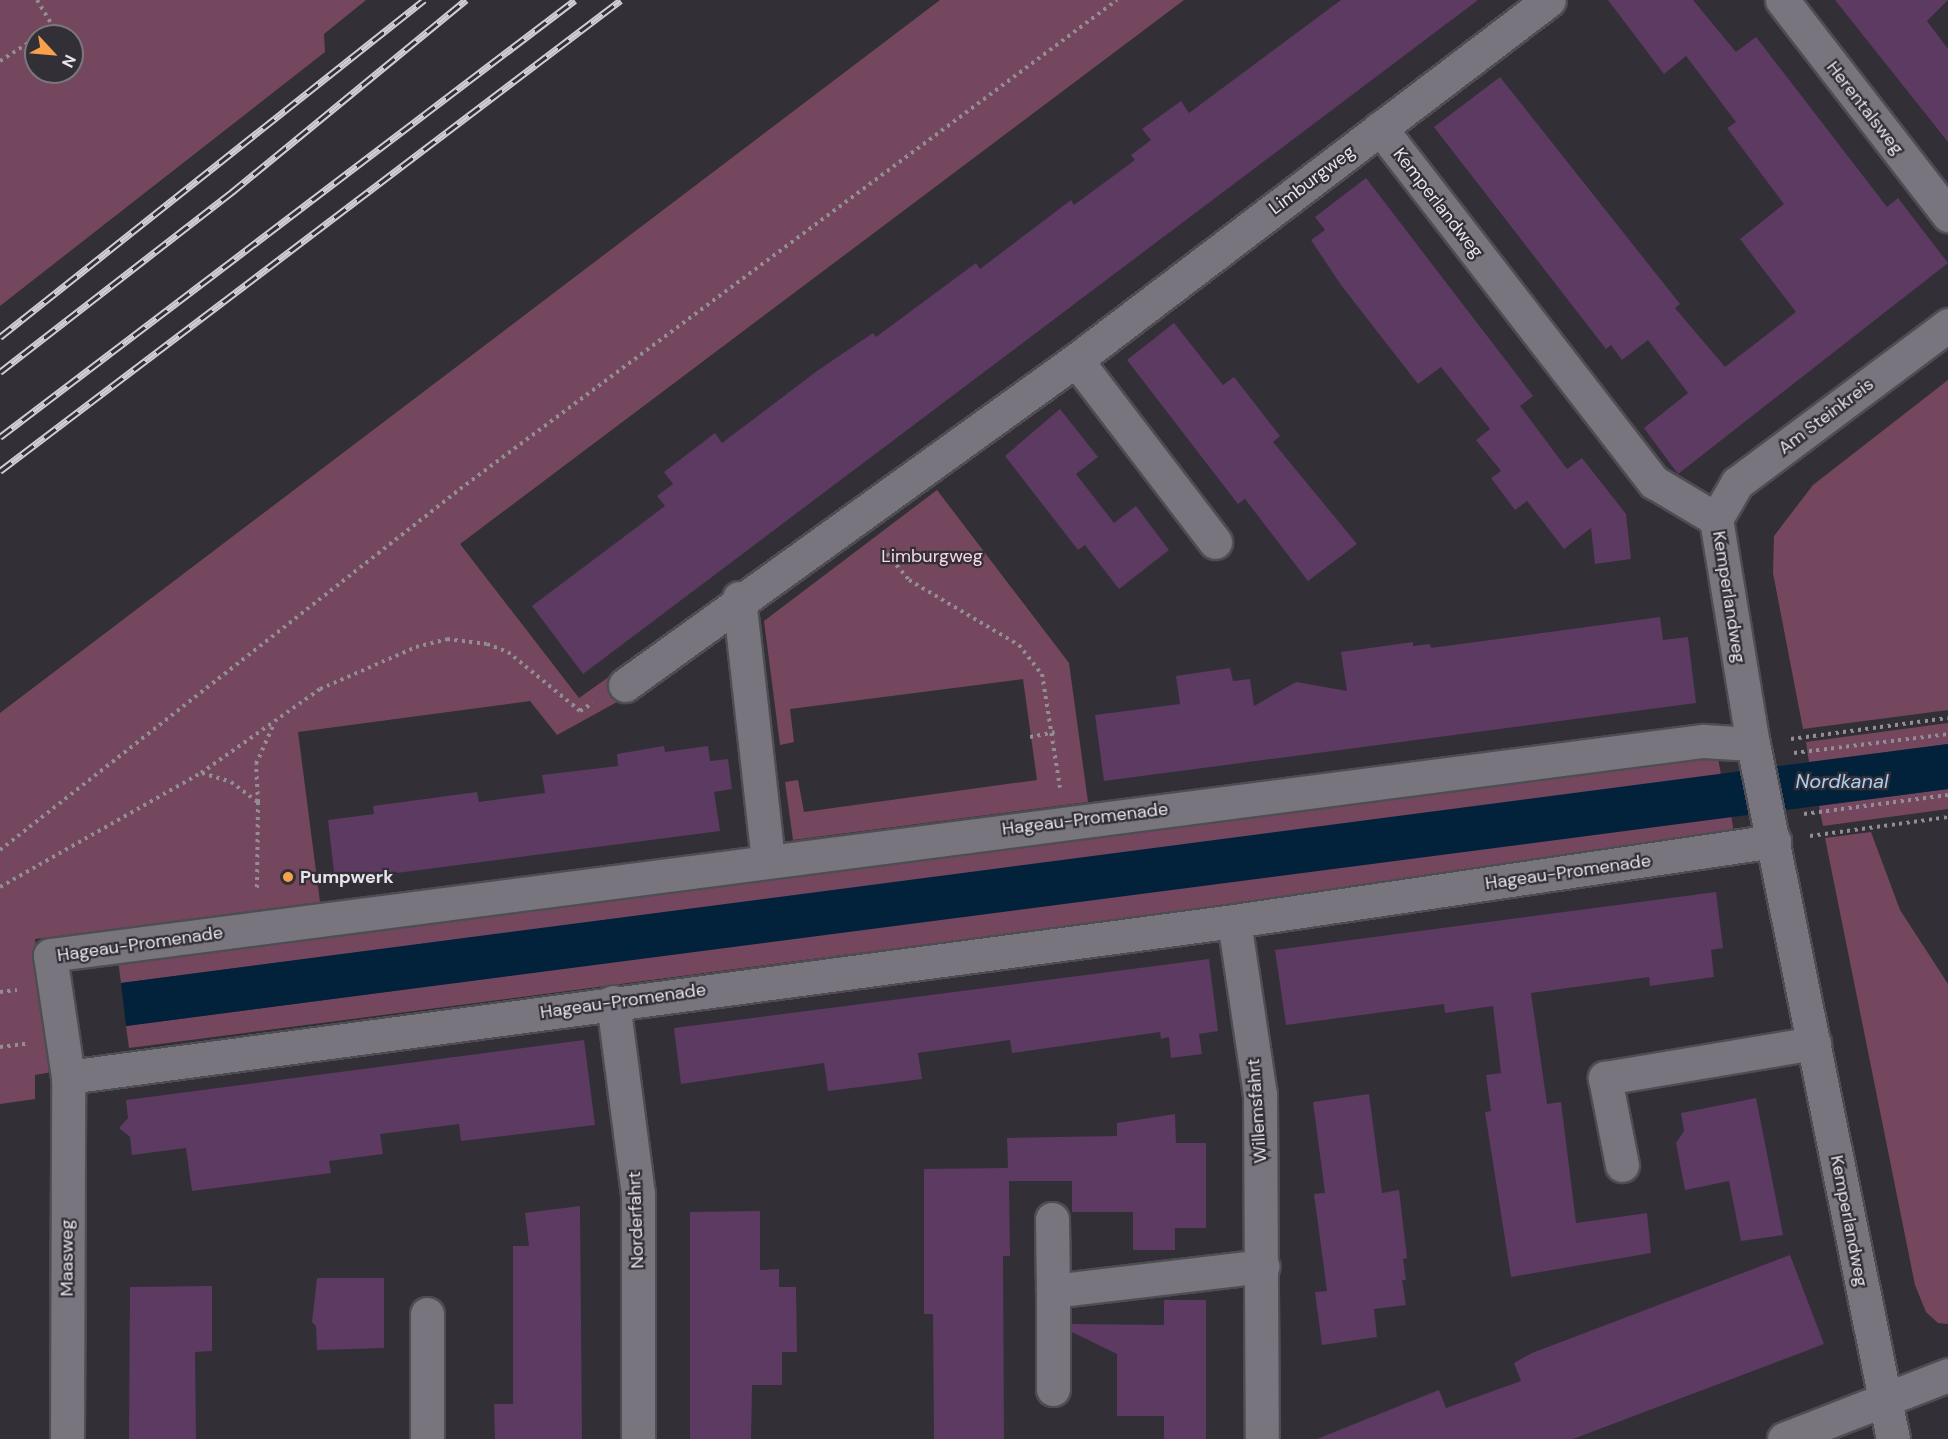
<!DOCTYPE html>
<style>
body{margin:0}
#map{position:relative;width:1948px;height:1439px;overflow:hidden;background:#322f37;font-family:"DM Sans",sans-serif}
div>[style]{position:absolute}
.green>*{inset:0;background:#75475f}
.water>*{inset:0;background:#02223c}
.building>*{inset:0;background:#5d3a61}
.path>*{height:4px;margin-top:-2px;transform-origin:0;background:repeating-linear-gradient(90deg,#918e95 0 3px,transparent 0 7.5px)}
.roads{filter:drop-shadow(2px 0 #4f4d54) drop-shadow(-2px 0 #4f4d54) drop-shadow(0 2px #4f4d54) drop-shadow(0 -2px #4f4d54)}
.street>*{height:33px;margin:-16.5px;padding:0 16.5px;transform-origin:16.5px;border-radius:16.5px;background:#78757f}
.rail>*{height:7px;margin-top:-3.5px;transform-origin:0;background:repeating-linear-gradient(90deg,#322f37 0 14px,#d0ced4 0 28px);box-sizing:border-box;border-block:2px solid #d0ced4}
.dots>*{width:16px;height:16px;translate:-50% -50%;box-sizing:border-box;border:3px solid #322f37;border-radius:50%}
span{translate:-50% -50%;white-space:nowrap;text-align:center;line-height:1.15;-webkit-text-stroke:4.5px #322f37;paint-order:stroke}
.street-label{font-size:18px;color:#e7e5eb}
.park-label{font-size:18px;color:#f8d6e7}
.poi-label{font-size:18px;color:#e7e5eb;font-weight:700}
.left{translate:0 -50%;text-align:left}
.water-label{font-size:20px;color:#a9cef2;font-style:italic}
.north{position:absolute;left:24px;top:24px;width:60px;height:60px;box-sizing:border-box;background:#322f37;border:2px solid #7a787f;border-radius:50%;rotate:116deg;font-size:16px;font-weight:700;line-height:24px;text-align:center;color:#e7e5eb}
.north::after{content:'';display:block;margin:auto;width:21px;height:27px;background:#f8a14a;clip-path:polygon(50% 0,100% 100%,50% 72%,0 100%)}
</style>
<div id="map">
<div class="green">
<div style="clip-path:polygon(evenodd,0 0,366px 0,324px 34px,325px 52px,0 306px,0 0,36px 36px,72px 36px,72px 72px,36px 72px,36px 36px)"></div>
<div style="clip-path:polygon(940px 0,1184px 0,460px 544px,579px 698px,620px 669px,637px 691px,557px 735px,530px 701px,298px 732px,320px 902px,35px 939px,52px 1072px,35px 1075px,35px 1099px,0 1104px,0 713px)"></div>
<div style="clip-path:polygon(1948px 380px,1948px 710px,1803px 729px,1773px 573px,1774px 536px,1813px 485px)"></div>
<div style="clip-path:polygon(937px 490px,1069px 663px,1088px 802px,793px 840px,785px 782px,798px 780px,804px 812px,1037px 780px,1023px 679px,790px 709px,794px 742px,780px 745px,764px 621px)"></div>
<div style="clip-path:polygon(1948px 723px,1948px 744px,1809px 762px,1806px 742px)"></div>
<div style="clip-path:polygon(1717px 752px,1721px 775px,121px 983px,118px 960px)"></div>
<div style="clip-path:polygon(1948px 789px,1948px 809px,1823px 826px,1819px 806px)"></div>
<div style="clip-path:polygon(1731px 815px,1735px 839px,129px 1048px,126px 1026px)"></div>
<div style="clip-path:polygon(1871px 832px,1900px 910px,1948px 984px,1948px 1324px,1938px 1323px,1926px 1312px,1915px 1285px,1825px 838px)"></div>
</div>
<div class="water">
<div style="clip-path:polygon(1948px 744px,1948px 789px,126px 1026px,121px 983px)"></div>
</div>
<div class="building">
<div style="clip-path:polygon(1341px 0,1478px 0,583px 674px,532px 606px,665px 506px,657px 496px,673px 484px,664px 472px,715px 433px,722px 443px,817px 371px,873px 333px,876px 337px,976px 263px,980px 269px,1071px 200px,1074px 205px,1135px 160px,1131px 155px,1151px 140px,1142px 129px,1181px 101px,1189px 113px)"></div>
<div style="clip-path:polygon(1608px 0,1693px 0,1736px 52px,1756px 37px,1887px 207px,1898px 198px,1948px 263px,1678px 474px,1644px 428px,1688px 393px,1648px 340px,1622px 360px,1611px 345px,1606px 349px,1434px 127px,1500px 77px,1680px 304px,1675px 308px,1725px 367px,1796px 312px,1740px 239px,1784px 204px,1727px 128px,1736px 122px,1686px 56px,1664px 74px)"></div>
<div style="clip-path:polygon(1835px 0,1948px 0,1927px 21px,1948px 49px,1948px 142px)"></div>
<div style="clip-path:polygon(1366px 178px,1533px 396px,1520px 406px,1567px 469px,1582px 458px,1626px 514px,1631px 559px,1595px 564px,1591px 528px,1564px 549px,1527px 501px,1515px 510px,1491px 478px,1501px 471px,1476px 440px,1490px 429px,1441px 367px,1418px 384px,1341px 285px,1311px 240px,1325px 230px,1315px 217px)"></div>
<div style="clip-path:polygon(1174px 323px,1223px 385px,1234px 377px,1280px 436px,1273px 442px,1357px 544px,1308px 581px,1245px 499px,1238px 504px,1127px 360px)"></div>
<div style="clip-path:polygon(1060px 409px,1098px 457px,1076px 474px,1114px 523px,1136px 506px,1169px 550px,1119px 589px,1085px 545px,1078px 550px,1005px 456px)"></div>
<div style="clip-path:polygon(1660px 617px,1663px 640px,1688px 637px,1696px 703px,1104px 781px,1095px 715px,1180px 704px,1176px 676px,1230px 668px,1233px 681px,1250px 679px,1254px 706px,1296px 682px,1347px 691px,1341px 652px,1413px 642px,1413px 646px,1430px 644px,1431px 648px)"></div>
<div style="clip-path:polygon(664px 746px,665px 752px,708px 746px,710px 761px,728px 759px,732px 789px,714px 792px,720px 831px,335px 881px,328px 820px,374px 814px,373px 806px,477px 792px,479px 802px,545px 793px,542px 775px,618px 766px,617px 754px)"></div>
<div style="clip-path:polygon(1716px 892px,1723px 948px,1711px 950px,1714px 977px,1650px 986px,1649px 977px,1531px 993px,1547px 1104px,1561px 1102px,1576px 1223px,1647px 1213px,1651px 1253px,1511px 1277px,1485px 1112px,1491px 1111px,1486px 1075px,1501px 1073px,1493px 1006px,1445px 1013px,1444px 1004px,1286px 1025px,1275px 950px)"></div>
<div style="clip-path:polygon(1209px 959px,1218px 1031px,1199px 1034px,1202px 1054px,1171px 1058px,1169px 1037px,1161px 1039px,1160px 1032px,1012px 1053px,1010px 1040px,918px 1053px,922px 1079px,828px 1091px,824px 1063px,681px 1084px,674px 1028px)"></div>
<div style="clip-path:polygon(584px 1040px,595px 1125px,461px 1141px,459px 1124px,380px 1134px,383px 1154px,329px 1161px,331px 1173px,192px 1191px,186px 1148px,132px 1155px,130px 1137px,119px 1128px,128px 1118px,126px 1100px)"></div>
<div style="clip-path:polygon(1369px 1094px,1382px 1193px,1399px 1190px,1407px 1258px,1403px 1259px,1406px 1280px,1402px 1280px,1406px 1305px,1374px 1309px,1377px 1337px,1322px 1345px,1315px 1292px,1327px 1291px,1314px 1194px,1325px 1193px,1313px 1102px)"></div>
<div style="clip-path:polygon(1756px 1098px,1783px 1235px,1741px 1241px,1729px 1181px,1685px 1190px,1676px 1143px,1684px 1131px,1681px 1113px)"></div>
<div style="clip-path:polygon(1175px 1114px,1176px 1143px,1206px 1143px,1206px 1228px,1175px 1228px,1175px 1250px,1133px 1250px,1133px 1212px,1072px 1212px,1072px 1181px,1009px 1181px,1010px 1256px,1003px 1256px,1004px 1439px,934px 1439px,933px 1314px,924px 1314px,924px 1169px,1008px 1168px,1007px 1138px,1117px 1136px,1117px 1123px)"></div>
<div style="clip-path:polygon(580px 1206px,582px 1439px,495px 1439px,494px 1404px,513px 1404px,513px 1246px,529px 1246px,525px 1213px)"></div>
<div style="clip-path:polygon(760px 1211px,760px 1270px,779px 1269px,779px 1287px,796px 1287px,797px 1352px,782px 1352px,782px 1385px,752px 1385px,751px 1439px,690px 1439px,690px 1212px)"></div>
<div style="clip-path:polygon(1790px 1255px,1824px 1344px,1573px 1439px,1317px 1439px,1439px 1390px,1446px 1408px,1521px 1381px,1514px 1363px,1532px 1353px)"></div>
<div style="clip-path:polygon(317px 1278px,384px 1278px,384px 1348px,317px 1350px,316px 1326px,312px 1322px)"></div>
<div style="clip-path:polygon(212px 1286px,212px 1351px,195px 1352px,196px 1439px,129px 1439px,130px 1287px)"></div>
<div style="clip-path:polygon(1164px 1300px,1206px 1300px,1206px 1439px,1164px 1439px,1164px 1416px,1117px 1416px,1117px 1354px,1072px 1332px,1072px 1324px,1164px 1325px)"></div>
</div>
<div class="path">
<div style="left:37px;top:0;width:31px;rotate:59deg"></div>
<div style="left:53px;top:27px;width:17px;rotate:147deg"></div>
<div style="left:0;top:61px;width:43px;rotate:-32.6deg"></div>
<div style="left:882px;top:548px;width:42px;rotate:49.8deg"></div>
<div style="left:909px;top:580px;width:128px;rotate:30.6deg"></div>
<div style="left:1019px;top:645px;width:37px;rotate:52deg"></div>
<div style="left:1042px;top:674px;width:115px;rotate:81deg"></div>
<div style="left:1030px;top:737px;width:25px;rotate:-11deg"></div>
<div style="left:1791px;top:739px;width:158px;rotate:-7.6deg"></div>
<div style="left:1794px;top:753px;width:155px;rotate:-7deg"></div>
<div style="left:202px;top:773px;width:30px;rotate:17deg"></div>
<div style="left:231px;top:782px;width:34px;rotate:37deg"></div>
<div style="left:258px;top:802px;width:88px;rotate:90.7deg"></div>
<div style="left:258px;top:802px;width:38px;rotate:-93deg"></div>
<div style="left:256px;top:764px;width:42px;rotate:-65.9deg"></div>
<div style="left:1804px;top:814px;width:145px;rotate:-7.5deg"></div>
<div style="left:1810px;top:836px;width:139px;rotate:-7.8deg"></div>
<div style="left:0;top:850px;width:585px;rotate:-38.12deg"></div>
<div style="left:460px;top:489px;width:819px;rotate:-36.66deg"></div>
<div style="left:0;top:887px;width:231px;rotate:-29.6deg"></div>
<div style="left:201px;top:773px;width:146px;rotate:-35.2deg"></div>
<div style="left:320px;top:689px;width:105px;rotate:-23.6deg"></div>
<div style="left:416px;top:647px;width:32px;rotate:-14deg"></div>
<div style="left:447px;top:639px;width:40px;rotate:7.1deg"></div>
<div style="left:487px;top:644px;width:22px;rotate:21deg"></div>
<div style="left:508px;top:652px;width:93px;rotate:39.3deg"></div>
<div style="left:580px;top:711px;width:15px;rotate:-32deg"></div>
<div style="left:0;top:992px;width:17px;rotate:-7deg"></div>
<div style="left:0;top:1047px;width:26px;rotate:-7deg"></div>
</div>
<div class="roads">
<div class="street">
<div style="left:1782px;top:0;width:272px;rotate:52.3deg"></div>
<div style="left:1380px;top:128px;width:448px;rotate:52.3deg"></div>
<div style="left:1654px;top:482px;width:72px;rotate:30.8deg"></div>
<div style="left:1716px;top:519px;width:228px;rotate:80.7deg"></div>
<div style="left:1753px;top:744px;width:709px;rotate:78.61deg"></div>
<div style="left:1076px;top:360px;width:229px;rotate:52.6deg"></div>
<div style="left:1716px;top:519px;width:42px;rotate:-59.7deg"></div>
<div style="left:1737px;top:483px;width:264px;rotate:-36.8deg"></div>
<div style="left:739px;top:598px;width:265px;rotate:83.7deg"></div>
<div style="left:625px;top:685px;width:556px;rotate:-35.78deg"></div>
<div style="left:1076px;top:360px;width:594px;rotate:-37.27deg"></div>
<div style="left:1234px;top:921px;width:175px;rotate:81.5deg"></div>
<div style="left:1260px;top:1094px;width:345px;rotate:89.7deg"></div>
<div style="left:613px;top:1002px;width:194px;rotate:82.6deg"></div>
<div style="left:638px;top:1194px;width:245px;rotate:90deg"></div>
<div style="left:68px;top:1077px;width:1176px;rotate:-7.62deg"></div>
<div style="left:1234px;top:921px;width:546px;rotate:-8.43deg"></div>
<div style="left:1622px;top:1165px;width:89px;rotate:-101.1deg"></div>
<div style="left:1605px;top:1078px;width:212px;rotate:-9.5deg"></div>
<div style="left:1052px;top:1219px;width:72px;rotate:89.2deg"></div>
<div style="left:427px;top:1314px;width:125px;rotate:90deg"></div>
<div style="left:1053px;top:1389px;width:98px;rotate:-90deg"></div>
<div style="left:1053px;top:1291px;width:211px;rotate:-6.8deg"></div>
<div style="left:67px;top:1439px;width:362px;rotate:-89.8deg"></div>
<div style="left:68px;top:1077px;width:123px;rotate:-98.4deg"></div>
<div style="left:50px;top:955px;width:1667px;rotate:-7.38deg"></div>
<div style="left:1703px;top:741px;width:50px;rotate:3.4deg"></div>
<div style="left:1784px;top:1439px;width:176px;rotate:-21.3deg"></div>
</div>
</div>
<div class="rail">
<div style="left:0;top:337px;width:542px;rotate:-38.48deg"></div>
<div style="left:0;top:372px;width:294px;rotate:-37.8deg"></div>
<div style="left:232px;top:192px;width:303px;rotate:-39.4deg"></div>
<div style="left:0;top:437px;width:722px;rotate:-37.23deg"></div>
<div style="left:0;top:471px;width:779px;rotate:-37.18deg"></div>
</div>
<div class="dots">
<div style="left:288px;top:877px;background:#f8a14a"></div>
</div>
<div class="street-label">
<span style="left:1865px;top:108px;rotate:52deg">Herentalsweg</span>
<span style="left:1312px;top:180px;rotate:-37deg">Limburgweg</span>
<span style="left:1438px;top:203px;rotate:52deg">Kemperlandweg</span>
<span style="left:1826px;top:416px;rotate:-37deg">Am Steinkreis</span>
<span style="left:1729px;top:597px;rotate:81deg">Kemperlandweg</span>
<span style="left:1085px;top:819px;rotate:-7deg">Hageau-Promenade</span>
<span style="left:1568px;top:872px;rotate:-8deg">Hageau-Promenade</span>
<span style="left:140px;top:944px;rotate:-8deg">Hageau-Promenade</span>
<span style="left:623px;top:1001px;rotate:-8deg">Hageau-Promenade</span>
<span style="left:1257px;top:1111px;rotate:-94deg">Willemsfahrt</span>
<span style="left:636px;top:1220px;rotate:-92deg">Norderfahrt</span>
<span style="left:1849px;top:1221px;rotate:79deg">Kemperlandweg</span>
<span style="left:67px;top:1258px;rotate:-90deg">Maasweg</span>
</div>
<div class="park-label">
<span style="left:932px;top:556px">Limburgweg</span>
</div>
<div class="poi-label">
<span class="left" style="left:300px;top:877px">Pumpwerk</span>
</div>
<div class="water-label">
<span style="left:1842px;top:781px">Nordkanal</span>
</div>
<div class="north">N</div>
</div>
